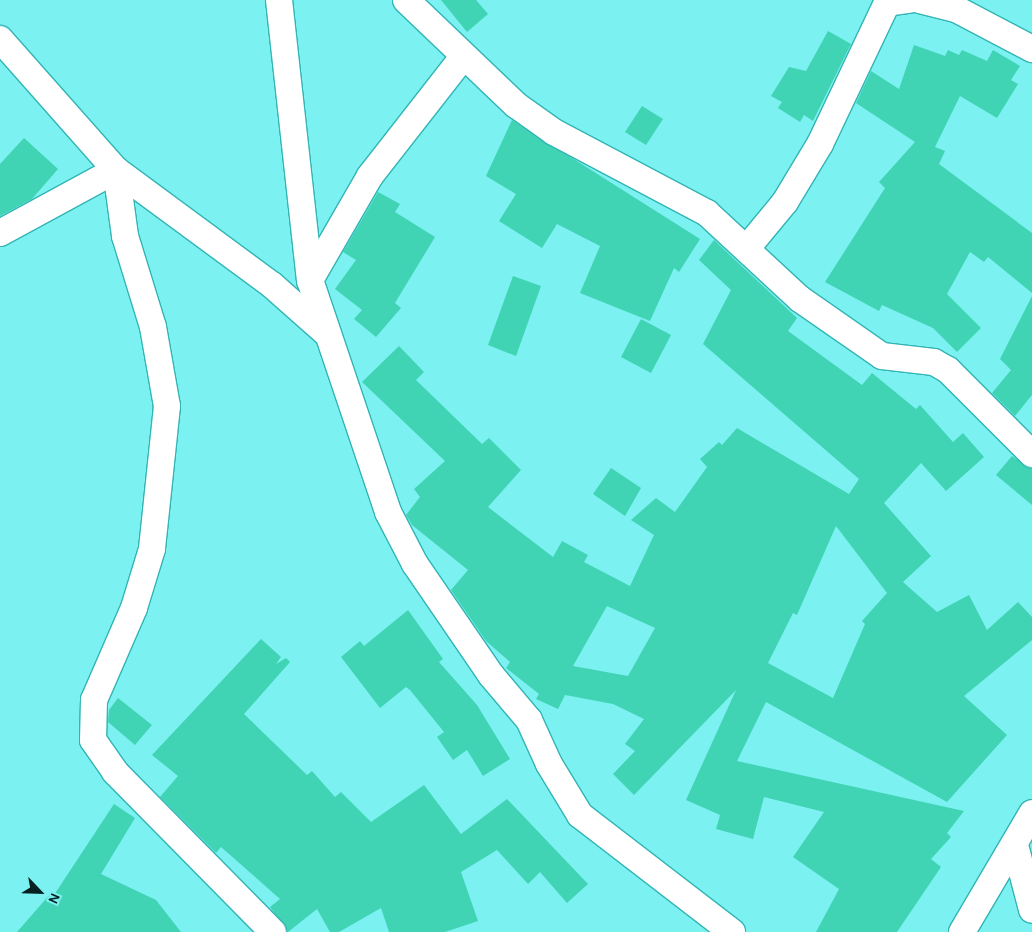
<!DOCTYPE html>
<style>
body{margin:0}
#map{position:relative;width:1032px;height:932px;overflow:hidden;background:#7bf1f1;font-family:Karla,sans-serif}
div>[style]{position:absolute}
.building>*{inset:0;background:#40d4b4}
.roads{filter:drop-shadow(1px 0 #34b4b4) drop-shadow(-1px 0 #34b4b4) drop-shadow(0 1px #34b4b4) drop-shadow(0 -1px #34b4b4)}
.street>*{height:26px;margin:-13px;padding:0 13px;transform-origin:13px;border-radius:13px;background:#fff}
span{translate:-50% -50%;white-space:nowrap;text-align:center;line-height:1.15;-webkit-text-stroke:4px #7bf1f1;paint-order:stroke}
.north{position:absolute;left:15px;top:867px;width:50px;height:50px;-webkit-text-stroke:4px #7bf1f1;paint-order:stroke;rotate:114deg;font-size:14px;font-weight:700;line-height:20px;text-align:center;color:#062121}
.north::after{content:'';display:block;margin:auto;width:18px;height:22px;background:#062121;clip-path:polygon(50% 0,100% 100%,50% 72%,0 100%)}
</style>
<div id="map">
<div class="building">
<div style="clip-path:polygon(441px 0,476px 0,488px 14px,467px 32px)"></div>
<div style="clip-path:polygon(828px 31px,851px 44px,813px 121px,804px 115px,800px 122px,778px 108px,782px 102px,771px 96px,789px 67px,806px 71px)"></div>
<div style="clip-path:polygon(914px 45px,945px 56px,948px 50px,959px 55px,962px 50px,987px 61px,993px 50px,1020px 66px,1011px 80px,1018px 84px,997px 118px,960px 96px,935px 147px,945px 151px,939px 164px,1032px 233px,1032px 293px,988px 257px,984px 262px,970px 252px,947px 294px,981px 328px,957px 352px,933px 328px,882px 305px,879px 311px,825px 282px,885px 188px,879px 182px,915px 142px,856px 103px,871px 71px,899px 89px)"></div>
<div style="clip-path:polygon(642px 106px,663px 119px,646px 145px,625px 132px)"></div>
<div style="clip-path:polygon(512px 120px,700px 239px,679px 272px,674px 268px,650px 321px,580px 293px,600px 246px,557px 224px,542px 248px,499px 221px,516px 194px,486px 176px)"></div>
<div style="clip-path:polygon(24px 138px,58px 169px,32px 199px,0 216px,0 164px)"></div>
<div style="clip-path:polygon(378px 192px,400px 204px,395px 212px,435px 237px,395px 303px,401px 308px,376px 337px,354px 319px,362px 310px,335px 289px,356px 260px,343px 252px)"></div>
<div style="clip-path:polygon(evenodd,714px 240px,797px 318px,788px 331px,862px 385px,872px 373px,916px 409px,920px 405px,953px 442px,963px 433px,984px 457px,946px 491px,921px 463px,884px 503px,931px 556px,903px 582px,937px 612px,969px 595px,987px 630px,1018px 602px,1032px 617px,1032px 640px,964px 696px,1007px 735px,947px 802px,766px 702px,737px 761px,964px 811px,947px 833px,951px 837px,931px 859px,941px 867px,897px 932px,816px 932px,839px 889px,793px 857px,824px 812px,764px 797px,753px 839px,716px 829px,720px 815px,686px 800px,736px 690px,634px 795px,613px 774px,635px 751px,625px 744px,644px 719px,613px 704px,565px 695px,558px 709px,536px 699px,539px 694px,506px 668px,510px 662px,486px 641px,451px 590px,468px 570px,412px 525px,406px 515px,420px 497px,414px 489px,445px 461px,362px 382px,399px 346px,424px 372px,416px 380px,482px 444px,489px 438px,521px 470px,488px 507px,553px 557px,562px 541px,588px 555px,584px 562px,630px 586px,654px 535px,631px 520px,656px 498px,675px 512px,707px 467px,700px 459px,719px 442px,722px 445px,737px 428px,849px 494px,859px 479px,703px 344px,731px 290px,699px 260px,714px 240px,836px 526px,887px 593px,862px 621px,865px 624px,833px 698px,768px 663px,793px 613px,797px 615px,836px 526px,714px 240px,607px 606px,655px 628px,628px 676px,573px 666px,607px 606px)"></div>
<div style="clip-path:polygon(513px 276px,541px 286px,516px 356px,488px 345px)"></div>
<div style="clip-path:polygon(1032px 296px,1032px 395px,1015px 416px,992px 393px,1011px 370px,1000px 359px)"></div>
<div style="clip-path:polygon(641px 319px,671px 335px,651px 373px,621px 357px)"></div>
<div style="clip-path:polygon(1012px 456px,1032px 469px,1032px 505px,996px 475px)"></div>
<div style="clip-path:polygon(611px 468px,641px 488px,625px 516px,593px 494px)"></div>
<div style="clip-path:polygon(408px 610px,443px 659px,439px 662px,477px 705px,510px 759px,483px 776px,467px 750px,453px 760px,437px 737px,444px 732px,410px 690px,406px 687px,380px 708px,341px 657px,360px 641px,364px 646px)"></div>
<div style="clip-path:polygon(261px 639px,281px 657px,276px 664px,286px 658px,290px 662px,244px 714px,307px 775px,312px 771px,335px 797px,341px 792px,371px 822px,424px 785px,461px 834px,507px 799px,588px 884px,567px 903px,540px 872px,528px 884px,497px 850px,461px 872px,478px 921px,445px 932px,389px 932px,381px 908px,339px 932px,330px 932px,317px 909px,288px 932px,270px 907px,280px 899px,221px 847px,216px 853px,160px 797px,178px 776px,152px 755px)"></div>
<div style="clip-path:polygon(118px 698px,152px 725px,135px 745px,108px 722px,109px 710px)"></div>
<div style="clip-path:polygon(114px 804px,135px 818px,101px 874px,156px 900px,181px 932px,17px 932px,51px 893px,54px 895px)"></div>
</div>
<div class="roads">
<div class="street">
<div style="left:279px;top:0;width:282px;rotate:83.7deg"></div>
<div style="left:310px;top:280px;width:245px;rotate:71.4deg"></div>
<div style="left:388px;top:512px;width:59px;rotate:62.6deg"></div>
<div style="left:415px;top:564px;width:135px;rotate:55.6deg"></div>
<div style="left:491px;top:675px;width:59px;rotate:49.8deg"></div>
<div style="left:529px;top:720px;width:48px;rotate:65.6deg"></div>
<div style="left:549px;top:764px;width:60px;rotate:58.7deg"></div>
<div style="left:580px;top:815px;width:192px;rotate:37.6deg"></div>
<div style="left:406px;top:0;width:152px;rotate:43.7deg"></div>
<div style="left:516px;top:105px;width:47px;rotate:35.4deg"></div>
<div style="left:554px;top:132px;width:173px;rotate:27.9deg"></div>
<div style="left:707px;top:213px;width:127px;rotate:42.8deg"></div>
<div style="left:800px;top:299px;width:100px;rotate:34.8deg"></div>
<div style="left:882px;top:356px;width:52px;rotate:6.6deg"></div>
<div style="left:934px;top:362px;width:16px;rotate:30deg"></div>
<div style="left:948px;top:370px;width:119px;rotate:45deg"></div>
<div style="left:919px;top:0;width:38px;rotate:14deg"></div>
<div style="left:956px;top:9px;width:86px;rotate:27.8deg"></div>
<div style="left:0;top:39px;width:175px;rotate:48.5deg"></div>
<div style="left:116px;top:170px;width:194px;rotate:36.4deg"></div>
<div style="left:272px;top:285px;width:71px;rotate:41.6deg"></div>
<div style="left:0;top:233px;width:132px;rotate:-28.5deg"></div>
<div style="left:116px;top:170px;width:67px;rotate:82.2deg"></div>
<div style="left:125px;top:236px;width:95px;rotate:72.9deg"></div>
<div style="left:153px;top:327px;width:80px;rotate:80deg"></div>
<div style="left:167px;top:406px;width:144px;rotate:96deg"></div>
<div style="left:152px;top:549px;width:62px;rotate:107deg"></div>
<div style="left:134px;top:608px;width:100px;rotate:113.5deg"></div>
<div style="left:94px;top:700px;width:40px;rotate:91.4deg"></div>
<div style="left:93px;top:740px;width:39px;rotate:55deg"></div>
<div style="left:115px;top:772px;width:225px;rotate:45.4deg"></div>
<div style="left:747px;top:248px;width:60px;rotate:-50.4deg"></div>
<div style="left:785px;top:202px;width:68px;rotate:-58.9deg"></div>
<div style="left:820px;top:144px;width:156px;rotate:-64.6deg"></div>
<div style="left:887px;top:3px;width:22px;rotate:-8deg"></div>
<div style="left:310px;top:280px;width:120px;rotate:-60deg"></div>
<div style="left:370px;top:176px;width:151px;rotate:-52deg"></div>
<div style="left:1015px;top:845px;width:67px;rotate:75.3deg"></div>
<div style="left:962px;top:932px;width:138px;rotate:-59.5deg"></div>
</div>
</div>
<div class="north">N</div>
</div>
